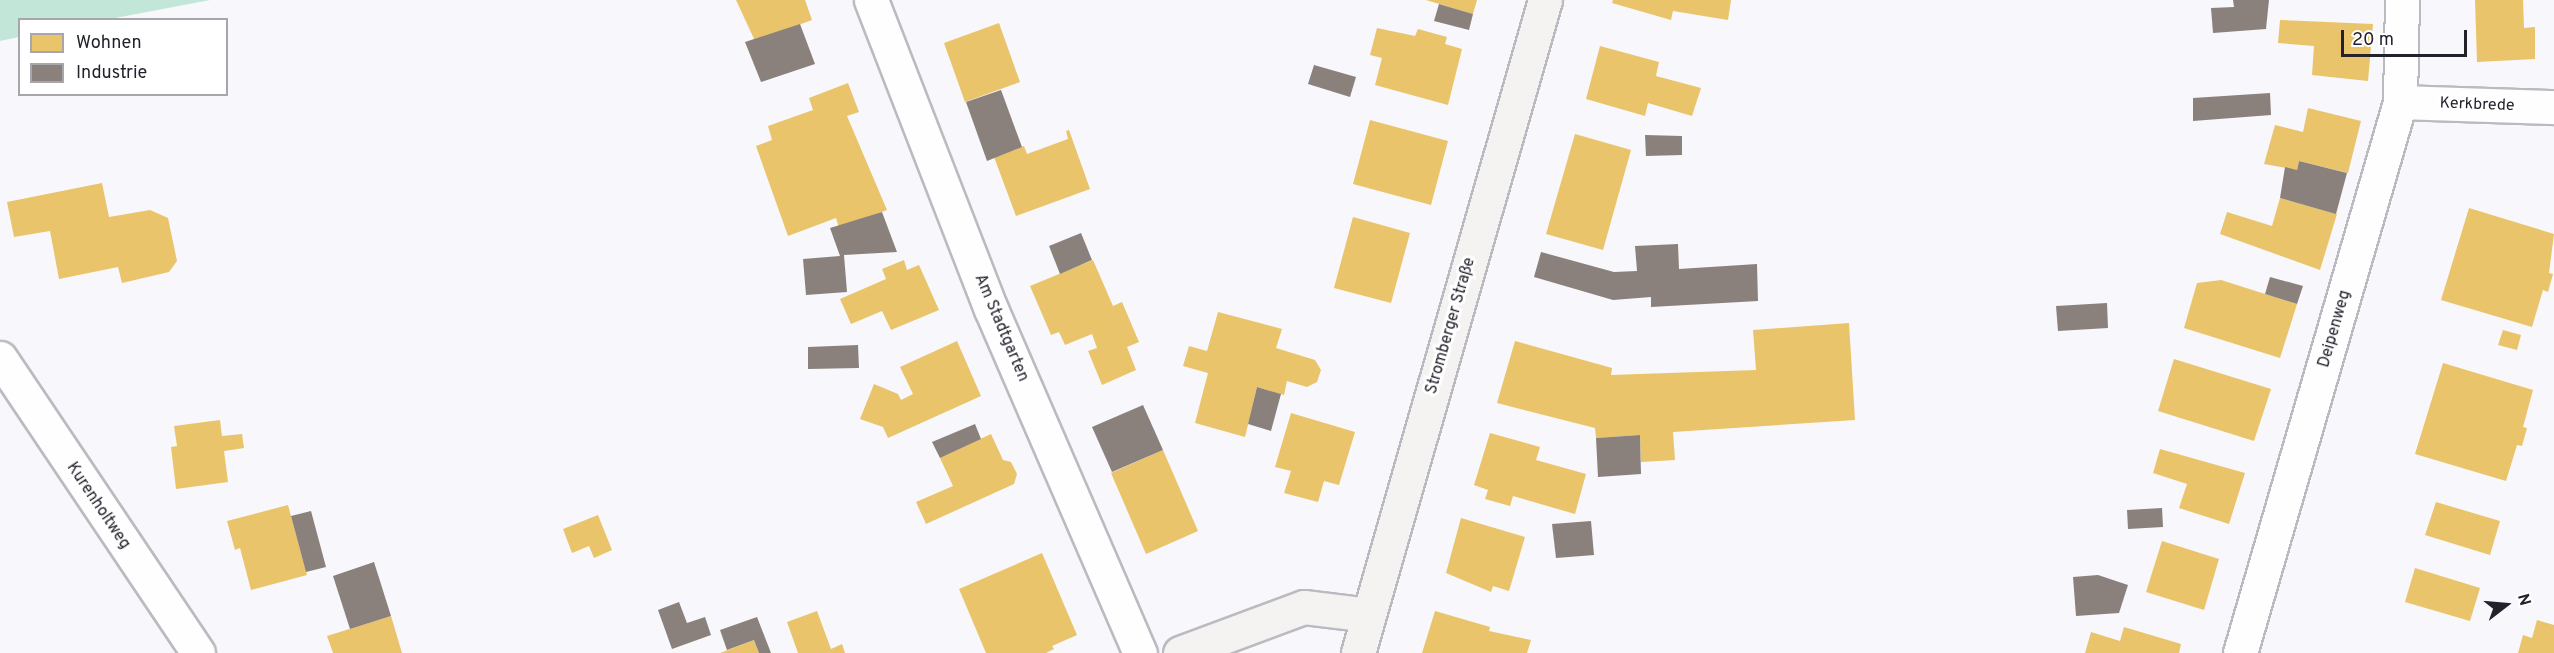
<!DOCTYPE html>
<meta charset="utf-8">
<style>
body{margin:0}
#map{position:relative;width:2554px;height:653px;overflow:hidden;background:#f8f7fb;font-family:Overpass,sans-serif}
div>[style]{position:absolute}
.green>*{inset:0;background:#c2e6d8}
.homes>*{inset:0;background:#e9c46a}
.industry>*{inset:0;background:#8a817c}
.roads{filter:drop-shadow(2px 0 #bcbac1) drop-shadow(-2px 0 #bcbac1) drop-shadow(0 2px #bcbac1) drop-shadow(0 -2px #bcbac1)}
.street>*{height:33px;margin:-16.5px;padding:0 16.5px;transform-origin:16.5px;border-radius:16.5px;background:#fefefe}
.secondary>*{height:33px;margin:-16.5px;padding:0 16.5px;transform-origin:16.5px;border-radius:16.5px;background:#f5f2f2}
span{translate:-50% -50%;white-space:nowrap;text-align:center;line-height:1.15;-webkit-text-stroke:6px #fff;paint-order:stroke}
.street-label{font-size:16px;color:#23222c}
.legend{position:absolute;left:18px;top:18px;width:210px;height:78px;box-sizing:border-box;background:#fff;border:2px solid #a7a7ab;margin:0;padding:8px 10px;list-style:none;font-size:18px;color:#23222c}
.legend li{display:flex;align-items:center;gap:12px;height:30px}
.legend b{width:30px;border:2px solid #a7a7ab}
.north{position:absolute;left:2476px;top:575px;width:60px;height:60px;-webkit-text-stroke:4px #fff;paint-order:stroke;rotate:74deg;font-size:16px;font-weight:700;line-height:24px;text-align:center;color:#23222c}
.north::after{content:'';display:block;margin:auto;width:21px;height:27px;background:#23222c;clip-path:polygon(50% 0,100% 100%,50% 72%,0 100%)}
.scale{position:absolute;left:2341px;top:30px;width:126px;height:27px;box-sizing:border-box;border:3px solid #23222c;border-top:0;padding-left:8px;font-size:18px;line-height:21px;white-space:nowrap;color:#23222c;-webkit-text-stroke:4px #fff;paint-order:stroke}
</style>
<div id="map">
<div class="green">
<div style="clip-path:polygon(0 0,210px 0,110px 19px,20px 20px,19px 37px,0 41px)"></div>
</div>
<div class="homes">
<div style="clip-path:polygon(736px 0,805px 0,812px 20px,755px 41px)"></div>
<div style="clip-path:polygon(1426px 0,1477px 0,1473px 14px)"></div>
<div style="clip-path:polygon(1613px 0,1731px 0,1728px 20px,1673px 11px,1671px 20px,1612px 3px)"></div>
<div style="clip-path:polygon(2475px 0,2523px 0,2524px 28px,2535px 27px,2535px 59px,2477px 62px)"></div>
<div style="clip-path:polygon(2280px 20px,2373px 24px,2368px 81px,2312px 75px,2314px 46px,2278px 43px)"></div>
<div style="clip-path:polygon(999px 23px,1020px 82px,965px 102px,944px 43px)"></div>
<div style="clip-path:polygon(1377px 28px,1415px 36px,1418px 29px,1447px 37px,1445px 44px,1462px 49px,1448px 105px,1375px 85px,1382px 58px,1370px 55px)"></div>
<div style="clip-path:polygon(1600px 46px,1659px 62px,1656px 76px,1701px 88px,1692px 116px,1648px 103px,1645px 116px,1586px 99px)"></div>
<div style="clip-path:polygon(848px 83px,859px 112px,847px 116px,887px 210px,839px 228px,836px 218px,788px 236px,756px 146px,772px 140px,768px 126px,813px 110px,809px 98px)"></div>
<div style="clip-path:polygon(2308px 108px,2361px 121px,2348px 173px,2299px 161px,2297px 170px,2264px 164px,2275px 125px,2303px 132px)"></div>
<div style="clip-path:polygon(1370px 120px,1448px 141px,1431px 205px,1353px 184px)"></div>
<div style="clip-path:polygon(1069px 130px,1090px 189px,1016px 216px,994px 157px,1024px 146px,1027px 154px,1068px 139px,1066px 131px)"></div>
<div style="clip-path:polygon(1575px 134px,1631px 150px,1603px 250px,1546px 234px)"></div>
<div style="clip-path:polygon(102px 183px,109px 217px,150px 210px,168px 218px,177px 261px,169px 272px,122px 283px,118px 267px,59px 279px,50px 231px,14px 237px,7px 202px)"></div>
<div style="clip-path:polygon(2280px 198px,2337px 214px,2320px 270px,2220px 234px,2227px 212px,2272px 226px)"></div>
<div style="clip-path:polygon(2469px 208px,2554px 234px,2549px 273px,2553px 274px,2548px 292px,2543px 290px,2532px 327px,2441px 300px)"></div>
<div style="clip-path:polygon(1353px 217px,1410px 233px,1391px 303px,1334px 288px)"></div>
<div style="clip-path:polygon(904px 260px,907px 270px,919px 265px,939px 310px,891px 330px,882px 311px,851px 324px,840px 299px,886px 279px,882px 269px)"></div>
<div style="clip-path:polygon(1093px 260px,1113px 306px,1122px 302px,1139px 342px,1127px 347px,1136px 370px,1102px 385px,1088px 351px,1097px 348px,1092px 334px,1065px 345px,1059px 332px,1051px 335px,1030px 286px)"></div>
<div style="clip-path:polygon(2221px 280px,2297px 304px,2280px 358px,2184px 328px,2197px 283px)"></div>
<div style="clip-path:polygon(1218px 312px,1282px 329px,1276px 348px,1315px 360px,1321px 370px,1317px 382px,1307px 387px,1287px 381px,1284px 395px,1257px 387px,1245px 437px,1195px 423px,1208px 373px,1183px 366px,1189px 346px,1207px 351px)"></div>
<div style="clip-path:polygon(1849px 323px,1855px 420px,1673px 432px,1675px 460px,1641px 462px,1640px 435px,1596px 438px,1595px 428px,1497px 403px,1515px 341px,1612px 368px,1611px 375px,1756px 370px,1753px 330px)"></div>
<div style="clip-path:polygon(2503px 330px,2521px 335px,2517px 350px,2498px 345px)"></div>
<div style="clip-path:polygon(957px 341px,981px 396px,888px 438px,883px 427px,860px 419px,874px 384px,898px 394px,901px 400px,913px 394px,900px 367px)"></div>
<div style="clip-path:polygon(2174px 359px,2271px 389px,2254px 441px,2158px 411px)"></div>
<div style="clip-path:polygon(2443px 363px,2533px 390px,2523px 427px,2527px 428px,2522px 446px,2517px 445px,2506px 481px,2415px 454px)"></div>
<div style="clip-path:polygon(1291px 413px,1355px 432px,1339px 485px,1324px 481px,1318px 502px,1284px 493px,1291px 471px,1275px 467px)"></div>
<div style="clip-path:polygon(220px 420px,222px 436px,242px 434px,244px 448px,224px 451px,228px 482px,176px 489px,171px 447px,177px 446px,174px 426px)"></div>
<div style="clip-path:polygon(1490px 433px,1540px 447px,1536px 460px,1586px 474px,1575px 514px,1513px 496px,1510px 506px,1485px 499px,1488px 490px,1474px 485px)"></div>
<div style="clip-path:polygon(991px 434px,1003px 460px,1011px 462px,1017px 474px,1014px 484px,926px 524px,916px 502px,953px 486px,940px 458px)"></div>
<div style="clip-path:polygon(2160px 449px,2245px 473px,2229px 524px,2179px 508px,2187px 484px,2153px 473px)"></div>
<div style="clip-path:polygon(1163px 450px,1198px 531px,1146px 554px,1111px 473px)"></div>
<div style="clip-path:polygon(2436px 502px,2500px 521px,2490px 555px,2425px 535px)"></div>
<div style="clip-path:polygon(288px 505px,307px 575px,251px 590px,240px 548px,235px 550px,227px 521px)"></div>
<div style="clip-path:polygon(598px 515px,612px 550px,594px 558px,589px 546px,572px 553px,563px 529px)"></div>
<div style="clip-path:polygon(1461px 518px,1525px 537px,1509px 591px,1493px 586px,1491px 592px,1446px 573px)"></div>
<div style="clip-path:polygon(2162px 541px,2219px 559px,2204px 610px,2146px 592px)"></div>
<div style="clip-path:polygon(1042px 553px,1077px 635px,1052px 646px,1054px 649px,1046px 653px,986px 653px,959px 589px)"></div>
<div style="clip-path:polygon(2415px 568px,2480px 588px,2470px 621px,2405px 602px)"></div>
<div style="clip-path:polygon(817px 611px,831px 649px,842px 644px,845px 653px,798px 653px,787px 622px)"></div>
<div style="clip-path:polygon(1435px 611px,1490px 627px,1489px 631px,1531px 640px,1527px 653px,1422px 653px)"></div>
<div style="clip-path:polygon(391px 616px,402px 653px,333px 653px,327px 636px)"></div>
<div style="clip-path:polygon(2537px 620px,2554px 625px,2554px 653px,2518px 653px,2523px 635px,2532px 638px)"></div>
<div style="clip-path:polygon(2124px 627px,2181px 644px,2179px 653px,2085px 653px,2091px 632px,2120px 641px)"></div>
<div style="clip-path:polygon(754px 640px,759px 653px,720px 653px)"></div>
</div>
<div class="industry">
<div style="clip-path:polygon(2233px 0,2269px 0,2266px 29px,2213px 33px,2211px 8px,2234px 7px)"></div>
<div style="clip-path:polygon(1439px 4px,1473px 14px,1469px 30px,1434px 21px)"></div>
<div style="clip-path:polygon(800px 24px,815px 64px,761px 82px,745px 42px)"></div>
<div style="clip-path:polygon(1314px 65px,1356px 77px,1350px 97px,1308px 84px)"></div>
<div style="clip-path:polygon(1001px 90px,1022px 147px,987px 161px,966px 102px)"></div>
<div style="clip-path:polygon(2270px 93px,2271px 115px,2193px 121px,2193px 98px)"></div>
<div style="clip-path:polygon(1645px 135px,1682px 136px,1682px 155px,1646px 156px)"></div>
<div style="clip-path:polygon(2299px 161px,2347px 173px,2336px 214px,2280px 198px,2285px 167px,2297px 170px)"></div>
<div style="clip-path:polygon(882px 212px,897px 252px,844px 255px,847px 292px,806px 295px,803px 259px,840px 256px,830px 228px)"></div>
<div style="clip-path:polygon(1081px 233px,1092px 260px,1060px 274px,1049px 246px)"></div>
<div style="clip-path:polygon(1678px 244px,1679px 269px,1757px 264px,1758px 301px,1651px 307px,1651px 297px,1613px 300px,1534px 277px,1541px 252px,1614px 272px,1637px 271px,1635px 246px)"></div>
<div style="clip-path:polygon(2270px 277px,2303px 286px,2297px 304px,2265px 294px)"></div>
<div style="clip-path:polygon(2107px 303px,2108px 328px,2058px 331px,2056px 306px)"></div>
<div style="clip-path:polygon(858px 345px,859px 368px,808px 369px,808px 347px)"></div>
<div style="clip-path:polygon(1257px 387px,1281px 394px,1271px 431px,1248px 424px)"></div>
<div style="clip-path:polygon(1143px 405px,1163px 450px,1112px 472px,1092px 427px)"></div>
<div style="clip-path:polygon(975px 424px,981px 439px,940px 458px,932px 442px)"></div>
<div style="clip-path:polygon(1640px 435px,1641px 474px,1598px 477px,1596px 438px)"></div>
<div style="clip-path:polygon(2162px 508px,2163px 527px,2128px 529px,2127px 510px)"></div>
<div style="clip-path:polygon(311px 511px,326px 567px,306px 572px,291px 516px)"></div>
<div style="clip-path:polygon(1591px 521px,1594px 555px,1556px 558px,1552px 524px)"></div>
<div style="clip-path:polygon(374px 562px,391px 616px,350px 629px,333px 576px)"></div>
<div style="clip-path:polygon(2098px 575px,2128px 585px,2119px 613px,2076px 616px,2073px 577px)"></div>
<div style="clip-path:polygon(679px 602px,687px 623px,705px 617px,711px 635px,672px 649px,658px 610px)"></div>
<div style="clip-path:polygon(757px 617px,771px 653px,759px 653px,754px 640px,727px 650px,720px 630px)"></div>
</div>
<div class="roads">
<div class="street">
<div style="left:871px;top:0;width:331px;rotate:68.8deg"></div>
<div style="left:991px;top:309px;width:375px;rotate:66.6deg"></div>
<div style="left:2400px;top:102px;width:154px;rotate:1.9deg"></div>
<div style="left:0;top:358px;width:355px;rotate:56.1deg"></div>
<div style="left:2240px;top:653px;width:574px;rotate:-73.81deg"></div>
<div style="left:2400px;top:102px;width:102px;rotate:-88.9deg"></div>
</div>
<div class="secondary">
<div style="left:1180px;top:653px;width:132px;rotate:-20.4deg"></div>
<div style="left:1304px;top:607px;width:65px;rotate:7deg"></div>
<div style="left:1358px;top:653px;width:679px;rotate:-74.02deg"></div>
</div>
</div>
<div class="street-label">
<span style="left:2477px;top:105px;rotate:2deg">Kerkbrede</span>
<span style="left:1451px;top:326px;rotate:-74deg">Stromberger Straße</span>
<span style="left:1001px;top:328px;rotate:67deg">Am Stadtgarten</span>
<span style="left:2335px;top:329px;rotate:-74deg">Deipenweg</span>
<span style="left:98px;top:506px;rotate:56deg">Kurenholtweg</span>
</div>
<ul class="legend">
<li><b style="height:16px;background:#e9c46a"></b>Wohnen</li>
<li><b style="height:16px;background:#8a817c"></b>Industrie</li>
</ul>
<div class="north">N</div>
<div class="scale">20 m</div>
</div>
